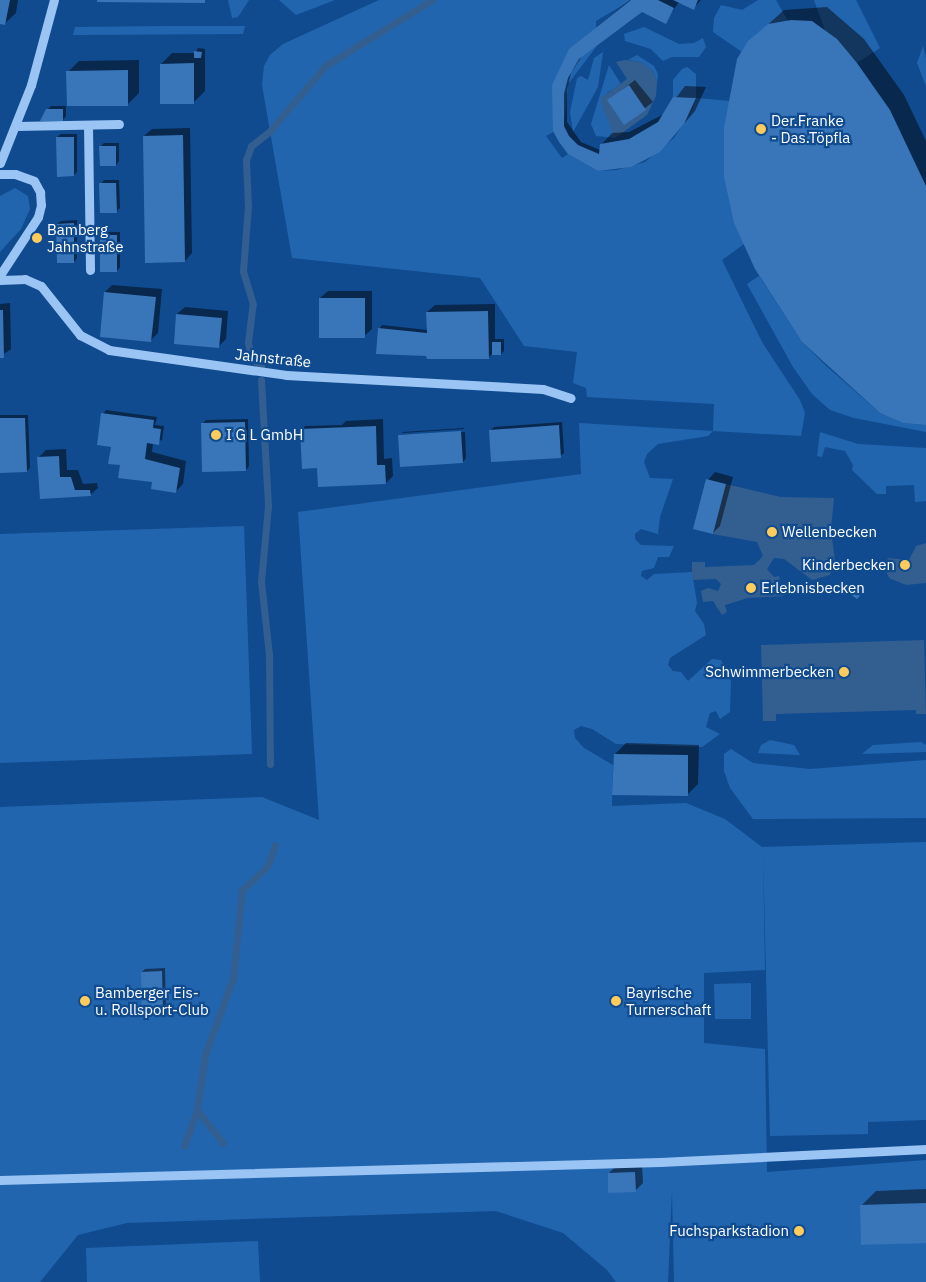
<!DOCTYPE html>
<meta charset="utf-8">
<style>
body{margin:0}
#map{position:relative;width:926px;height:1282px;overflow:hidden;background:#104b90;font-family:"IBM Plex Sans",sans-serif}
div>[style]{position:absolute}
.green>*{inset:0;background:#2265af}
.water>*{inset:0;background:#335e90}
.shadow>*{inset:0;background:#0007}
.stream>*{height:7px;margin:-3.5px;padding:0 3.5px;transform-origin:3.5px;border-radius:3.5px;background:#335e90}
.building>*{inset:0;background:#3975b9}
.minor>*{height:9px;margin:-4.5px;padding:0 4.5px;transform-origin:4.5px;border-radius:4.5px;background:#9ac4f3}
.dots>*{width:14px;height:14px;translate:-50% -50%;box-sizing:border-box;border:2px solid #104b90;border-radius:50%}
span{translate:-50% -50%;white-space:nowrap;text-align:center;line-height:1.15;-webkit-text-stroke:4.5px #104b90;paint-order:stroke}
.poi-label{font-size:15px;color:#fff}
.left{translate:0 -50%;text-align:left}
.right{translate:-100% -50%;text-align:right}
.street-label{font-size:15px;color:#fff}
</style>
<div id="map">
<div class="green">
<div style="clip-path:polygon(228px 0,249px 0,238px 17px,232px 18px)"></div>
<div style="clip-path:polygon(279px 0,335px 0,296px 15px)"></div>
<div style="clip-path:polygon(379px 0,631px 0,596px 21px,596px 47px,568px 84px,564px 126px,546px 136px,562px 158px,568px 154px,598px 171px,617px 170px,645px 162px,674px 138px,692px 110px,696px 98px,673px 97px,673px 80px,682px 69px,687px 67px,696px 74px,696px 98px,730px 101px,744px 244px,722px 260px,762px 342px,800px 400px,805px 413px,801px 436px,713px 431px,708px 436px,658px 444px,647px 454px,644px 462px,650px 478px,673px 479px,660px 517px,658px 534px,641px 529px,635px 534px,635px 539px,641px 545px,674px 546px,669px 557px,658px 557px,654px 568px,642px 571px,641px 576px,647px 580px,654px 574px,692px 572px,697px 603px,695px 611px,704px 624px,706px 635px,670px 658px,668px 665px,673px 671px,681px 672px,688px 681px,712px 659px,721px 660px,731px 681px,730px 712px,720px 719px,716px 711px,710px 713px,706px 727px,720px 734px,702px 747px,616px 744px,592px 729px,581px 726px,574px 730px,575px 738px,584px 748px,613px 765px,612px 806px,686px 803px,725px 819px,762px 847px,926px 842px,926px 1120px,868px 1122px,868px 1134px,770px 1136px,763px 851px,765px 970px,704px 973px,704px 1043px,765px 1049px,767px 1172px,926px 1160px,926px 1282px,674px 1282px,672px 1190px,668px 1282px,616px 1282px,607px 1270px,563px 1233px,496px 1211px,127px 1223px,78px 1235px,40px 1282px,0 1282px,0 807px,262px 797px,319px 820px,298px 512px,581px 474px,579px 423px,713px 431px,714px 404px,587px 397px,586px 388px,573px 383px,577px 352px,524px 346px,480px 278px,292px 258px,262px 85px,264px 66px,270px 55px,283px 44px)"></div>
<div style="clip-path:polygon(758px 0,776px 0,788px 21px,742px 52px,713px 32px,714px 18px,721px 5px,742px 10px)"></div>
<div style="clip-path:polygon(814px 0,856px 0,880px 48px,857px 63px,825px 31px)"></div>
<div style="clip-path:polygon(169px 26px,245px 26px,243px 34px,73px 35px,75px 27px)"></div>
<div style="clip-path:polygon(644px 27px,679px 44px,694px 43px,703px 38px,706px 47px,699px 57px,672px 57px,663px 61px,651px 49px,625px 41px,624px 34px)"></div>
<div style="clip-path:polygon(923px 46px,926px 59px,926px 86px,917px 63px)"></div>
<div style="clip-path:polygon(603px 52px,598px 87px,573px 132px,570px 112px,577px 78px,581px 76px,588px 80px,594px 58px)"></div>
<div style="clip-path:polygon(637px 55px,654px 66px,658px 74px,656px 96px,657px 81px,652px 70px,641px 62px,628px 60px)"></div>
<div style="clip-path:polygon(609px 65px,621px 84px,607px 93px,615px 138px,596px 136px,591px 124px)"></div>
<div style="clip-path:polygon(15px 188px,28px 196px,30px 209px,21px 229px,0 252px,0 196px)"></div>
<div style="clip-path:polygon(759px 276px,802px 342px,825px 365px,880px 413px,903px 423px,926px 425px,926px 432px,854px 418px,830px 410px,812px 394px,793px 367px,747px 284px)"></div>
<div style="clip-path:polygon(820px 432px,858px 444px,926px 448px,926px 501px,915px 502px,914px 485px,886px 486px,886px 494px,877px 494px,852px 470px,853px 465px,845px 451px,825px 447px,822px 457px,817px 456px)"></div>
<div style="clip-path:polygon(244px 526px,252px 754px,0 763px,0 534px)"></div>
<div style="clip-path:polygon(770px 740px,794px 745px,800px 755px,758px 753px,761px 745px)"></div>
<div style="clip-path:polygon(921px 742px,926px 745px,926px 752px,862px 754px,873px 745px)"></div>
<div style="clip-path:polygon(731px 749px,753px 763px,810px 769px,926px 760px,926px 818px,753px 819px,730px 788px,724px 771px,724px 754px)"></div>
<div style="clip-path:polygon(751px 983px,751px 1019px,715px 1019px,714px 984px)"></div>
<div style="clip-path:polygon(258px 1241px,260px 1282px,87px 1282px,86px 1248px)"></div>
</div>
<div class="water">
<div style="clip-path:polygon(625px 60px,641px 62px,652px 70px,657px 81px,656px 96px,647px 115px,615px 138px,601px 103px,601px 98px,627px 79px,616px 62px)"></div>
<div style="clip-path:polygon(726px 484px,781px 497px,834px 498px,831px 530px,835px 561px,830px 575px,812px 580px,784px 559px,774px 558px,767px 569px,774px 577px,779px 576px,783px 596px,748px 598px,725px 605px,727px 612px,722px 615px,713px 601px,703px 602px,701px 591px,708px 588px,718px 591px,721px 584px,716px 579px,692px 580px,692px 562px,705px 562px,705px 567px,754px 565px,763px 556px,757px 542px,713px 534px)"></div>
<div style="clip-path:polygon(926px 543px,926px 583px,906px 585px,889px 578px,884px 566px,888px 558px,909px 560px,916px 546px)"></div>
<div style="clip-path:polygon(924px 640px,926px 714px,916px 714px,916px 710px,776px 714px,776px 721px,763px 721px,761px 645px)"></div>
</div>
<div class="shadow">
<div style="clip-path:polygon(0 0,18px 0,16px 13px,4px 24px,0 23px)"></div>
<div style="clip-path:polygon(630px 0,701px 0,693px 9px,679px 2px,665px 22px,642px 11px,582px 56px,571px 73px,567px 90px,567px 122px,581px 142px,600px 150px,601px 145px,612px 133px,629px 132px,664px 114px,685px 86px,706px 87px,695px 111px,671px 139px,598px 169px,554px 131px,574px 46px)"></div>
<div style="clip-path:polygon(827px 7px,864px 39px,904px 95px,926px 141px,926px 424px,749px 42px,784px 10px)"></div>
<div style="clip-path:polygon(198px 48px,205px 49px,205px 91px,194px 102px,161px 64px,172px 53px,195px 53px)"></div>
<div style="clip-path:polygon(139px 60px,139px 93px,128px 104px,68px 72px,79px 61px)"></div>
<div style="clip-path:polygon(635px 80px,653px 102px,625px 123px,609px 100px)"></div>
<div style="clip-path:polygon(51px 106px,66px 106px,66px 116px,63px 120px,47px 110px)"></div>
<div style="clip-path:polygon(190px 128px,192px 253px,185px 261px,144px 136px,152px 129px)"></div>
<div style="clip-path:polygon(61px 134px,77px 134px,77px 172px,74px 175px,57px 137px)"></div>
<div style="clip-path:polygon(104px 143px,119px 143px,119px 161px,116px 165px,100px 147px)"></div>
<div style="clip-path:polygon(104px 180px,119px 180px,120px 208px,116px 212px,101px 184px)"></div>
<div style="clip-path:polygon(77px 220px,77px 258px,74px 262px,57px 224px,61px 221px)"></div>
<div style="clip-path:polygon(105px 232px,120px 232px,120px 267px,117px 271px,101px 235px)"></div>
<div style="clip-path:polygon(112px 285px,162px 289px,158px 333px,151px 340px,105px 292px)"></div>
<div style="clip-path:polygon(328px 291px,372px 291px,372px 329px,364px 336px,320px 298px)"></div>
<div style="clip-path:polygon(10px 303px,11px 349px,0 357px,0 304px)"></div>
<div style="clip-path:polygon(495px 304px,495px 339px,504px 339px,504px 351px,501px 354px,494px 352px,488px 358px,428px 353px,379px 329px,382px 325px,428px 330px,427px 312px,435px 305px)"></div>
<div style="clip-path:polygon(185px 307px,228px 311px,226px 339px,218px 347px,177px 314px)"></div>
<div style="clip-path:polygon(106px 410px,157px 417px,155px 425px,164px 426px,162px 440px,153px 443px,152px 452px,186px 461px,183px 484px,176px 491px,121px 464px,103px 414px)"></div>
<div style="clip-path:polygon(0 415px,28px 415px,30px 468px,27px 471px,0 472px)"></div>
<div style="clip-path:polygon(248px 419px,249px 466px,246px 470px,203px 423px,206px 420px)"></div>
<div style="clip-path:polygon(383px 419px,384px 459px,392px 458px,393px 476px,386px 483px,318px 467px,302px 429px,305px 426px,342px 425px,346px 421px)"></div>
<div style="clip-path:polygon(562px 422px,564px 453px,560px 456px,491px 430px,494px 427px)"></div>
<div style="clip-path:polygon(464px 428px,464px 429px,402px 433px,403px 432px)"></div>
<div style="clip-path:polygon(465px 432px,466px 458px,463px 462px,400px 435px)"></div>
<div style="clip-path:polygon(66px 449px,67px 470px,78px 470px,83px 484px,97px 483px,98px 488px,90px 495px,41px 498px,39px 457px,46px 450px)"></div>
<div style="clip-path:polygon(715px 472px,733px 477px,720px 526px,713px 533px,708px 480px)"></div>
<div style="clip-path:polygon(860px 585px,865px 588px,857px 598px,852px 594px)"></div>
<div style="clip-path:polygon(626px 743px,699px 745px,698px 784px,687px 795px,615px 754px)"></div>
<div style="clip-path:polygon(165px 968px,166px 1010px,162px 1013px,142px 972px,145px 969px)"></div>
<div style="clip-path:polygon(642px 1165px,643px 1183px,635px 1191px,609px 1173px,616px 1166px)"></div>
<div style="clip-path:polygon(926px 1189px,926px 1242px,861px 1206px,876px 1191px)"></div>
</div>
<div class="stream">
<div style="left:261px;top:366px;width:13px;rotate:-141deg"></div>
<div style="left:251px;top:358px;width:16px;rotate:-101deg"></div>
<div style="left:248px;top:342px;width:38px;rotate:-83deg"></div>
<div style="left:253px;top:304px;width:34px;rotate:-107deg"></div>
<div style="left:243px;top:271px;width:65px;rotate:-85.6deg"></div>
<div style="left:248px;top:206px;width:46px;rotate:-92.5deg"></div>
<div style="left:246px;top:160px;width:15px;rotate:-70deg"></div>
<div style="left:251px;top:146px;width:23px;rotate:-38deg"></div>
<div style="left:269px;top:132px;width:87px;rotate:-49.7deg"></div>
<div style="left:325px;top:66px;width:126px;rotate:-31.7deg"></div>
<div style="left:261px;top:380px;width:126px;rotate:86.8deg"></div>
<div style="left:268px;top:506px;width:75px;rotate:95.3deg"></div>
<div style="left:261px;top:581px;width:74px;rotate:83.8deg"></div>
<div style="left:269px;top:655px;width:109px;rotate:89.5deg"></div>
<div style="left:197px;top:1110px;width:42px;rotate:51.8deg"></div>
<div style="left:184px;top:1146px;width:38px;rotate:-70deg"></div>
<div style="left:197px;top:1110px;width:56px;rotate:-81.7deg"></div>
<div style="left:205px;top:1055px;width:82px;rotate:-70deg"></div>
<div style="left:233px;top:978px;width:88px;rotate:-84.2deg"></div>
<div style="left:242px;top:890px;width:34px;rotate:-43deg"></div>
<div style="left:267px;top:867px;width:23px;rotate:-70deg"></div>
</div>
<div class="building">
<div style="clip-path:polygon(0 0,10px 0,5px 25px,0 24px)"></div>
<div style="clip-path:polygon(97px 0,205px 0,205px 3px,97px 2px)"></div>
<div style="clip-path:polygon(631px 0,658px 0,674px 8px,666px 24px,642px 12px,579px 59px,568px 78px,564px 94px,564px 126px,569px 136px,578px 145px,599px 154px,600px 144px,629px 139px,658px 122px,673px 97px,696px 98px,684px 124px,660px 152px,631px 167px,598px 171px,568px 154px,559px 142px,553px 131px,552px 85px,569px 49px)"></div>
<div style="clip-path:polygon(673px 0,698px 0,694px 10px)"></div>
<div style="clip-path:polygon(791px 20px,812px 21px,837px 39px,857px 63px,890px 110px,926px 186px,926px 425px,903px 423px,880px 413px,802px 342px,755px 269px,734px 223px,724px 177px,724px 128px,737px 59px,748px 41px,768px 24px)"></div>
<div style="clip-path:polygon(194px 51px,202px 52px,201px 58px,194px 58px)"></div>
<div style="clip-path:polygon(194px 63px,194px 104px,160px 104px,160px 64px)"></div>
<div style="clip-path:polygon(128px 70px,128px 106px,67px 106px,66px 71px)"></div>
<div style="clip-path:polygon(629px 85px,646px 110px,624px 125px,607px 100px)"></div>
<div style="clip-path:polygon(46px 109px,63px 109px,63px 121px,40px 121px)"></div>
<div style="clip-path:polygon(183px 135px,185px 262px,145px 263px,143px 136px)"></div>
<div style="clip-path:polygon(56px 137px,74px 137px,74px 176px,57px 177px)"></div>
<div style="clip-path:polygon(99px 146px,116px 146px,116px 166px,100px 166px)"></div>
<div style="clip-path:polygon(99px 183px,116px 183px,117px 213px,100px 213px)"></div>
<div style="clip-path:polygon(74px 223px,74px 263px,57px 263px,56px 224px)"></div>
<div style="clip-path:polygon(100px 235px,117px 235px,117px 272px,100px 272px)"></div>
<div style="clip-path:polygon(104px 292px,156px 297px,151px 342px,100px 337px)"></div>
<div style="clip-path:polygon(319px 298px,365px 298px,365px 338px,319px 338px)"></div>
<div style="clip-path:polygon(0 310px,3px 310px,4px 358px,0 358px)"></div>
<div style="clip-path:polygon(488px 311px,489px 359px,427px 359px,426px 356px,376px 354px,378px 328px,427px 333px,426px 312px)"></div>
<div style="clip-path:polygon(176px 314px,222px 318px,219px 348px,174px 344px)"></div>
<div style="clip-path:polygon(492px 342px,501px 342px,501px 355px,492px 355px)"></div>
<div style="clip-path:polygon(101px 413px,154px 420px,153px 428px,161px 429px,159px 445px,147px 443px,145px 459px,180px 468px,176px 493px,151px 489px,152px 482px,118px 478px,120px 465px,108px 464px,111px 447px,97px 445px)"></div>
<div style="clip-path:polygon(0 418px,25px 418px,27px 472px,0 473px)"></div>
<div style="clip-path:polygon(245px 422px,246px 471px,202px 472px,201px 423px)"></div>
<div style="clip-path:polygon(559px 425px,561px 458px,491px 462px,489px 430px)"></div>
<div style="clip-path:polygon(376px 426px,377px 465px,385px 465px,386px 484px,318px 487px,317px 468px,302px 469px,300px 429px)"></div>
<div style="clip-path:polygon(461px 431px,463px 463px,400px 467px,398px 435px)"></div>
<div style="clip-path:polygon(59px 456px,60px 477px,71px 477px,75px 490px,90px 490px,91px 496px,40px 499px,37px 457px)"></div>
<div style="clip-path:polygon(706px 479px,726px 484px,713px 534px,693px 529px)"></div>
<div style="clip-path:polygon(857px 586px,863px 592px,857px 599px,850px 594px)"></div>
<div style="clip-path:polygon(614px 754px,688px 755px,688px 796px,612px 795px)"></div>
<div style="clip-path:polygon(162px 971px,163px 1015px,142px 1015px,141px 972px)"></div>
<div style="clip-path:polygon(635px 1172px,636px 1192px,608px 1193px,608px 1173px)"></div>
<div style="clip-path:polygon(926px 1203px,926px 1243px,861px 1245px,860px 1205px)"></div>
</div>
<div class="minor">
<div style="left:88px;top:125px;width:145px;rotate:89.2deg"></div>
<div style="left:16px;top:126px;width:103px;rotate:-1.1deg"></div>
<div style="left:0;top:163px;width:84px;rotate:-68.3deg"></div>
<div style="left:31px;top:85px;width:88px;rotate:-74.9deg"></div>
<div style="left:0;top:174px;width:15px"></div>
<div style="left:15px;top:174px;width:20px;rotate:20deg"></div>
<div style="left:34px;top:181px;width:13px;rotate:61deg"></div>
<div style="left:40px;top:192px;width:13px;rotate:86deg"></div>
<div style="left:41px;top:205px;width:12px;rotate:104deg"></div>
<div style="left:38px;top:217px;width:69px;rotate:123.2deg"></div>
<div style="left:0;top:280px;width:25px;rotate:-2deg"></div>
<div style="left:25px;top:279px;width:17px;rotate:24deg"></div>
<div style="left:41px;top:286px;width:63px;rotate:51.5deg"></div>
<div style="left:80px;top:335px;width:33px;rotate:27deg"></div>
<div style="left:109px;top:350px;width:179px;rotate:8deg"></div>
<div style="left:286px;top:375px;width:257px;rotate:3.1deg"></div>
<div style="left:543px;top:389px;width:29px;rotate:18deg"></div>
<div style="left:0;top:1180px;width:660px;rotate:-1.56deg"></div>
<div style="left:660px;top:1162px;width:266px;rotate:-2.8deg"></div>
</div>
<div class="dots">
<div style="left:761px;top:129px;background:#ffcc5c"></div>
<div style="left:37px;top:238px;background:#ffcc5c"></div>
<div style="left:216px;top:435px;background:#ffcc5c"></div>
<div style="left:772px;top:532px;background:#ffcc5c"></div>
<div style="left:905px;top:565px;background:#ffcc5c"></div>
<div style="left:751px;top:588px;background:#ffcc5c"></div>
<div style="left:844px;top:672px;background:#ffcc5c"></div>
<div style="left:85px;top:1001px;background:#ffcc5c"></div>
<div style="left:616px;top:1001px;background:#ffcc5c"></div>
<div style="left:799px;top:1231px;background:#ffcc5c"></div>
</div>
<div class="poi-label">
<span class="left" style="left:771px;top:129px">Der.Franke<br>- Das.Töpfla</span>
<span class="left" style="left:47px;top:238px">Bamberg<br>Jahnstraße</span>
<span class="left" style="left:226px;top:435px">I G L GmbH</span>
<span class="left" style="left:782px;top:532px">Wellenbecken</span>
<span class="right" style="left:895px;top:565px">Kinderbecken</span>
<span class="left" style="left:761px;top:588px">Erlebnisbecken</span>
<span class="right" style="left:834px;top:672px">Schwimmerbecken</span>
<span class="left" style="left:95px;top:1001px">Bamberger Eis-<br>u. Rollsport-Club</span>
<span class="left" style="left:626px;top:1001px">Bayrische<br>Turnerschaft</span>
<span class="right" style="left:789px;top:1231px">Fuchsparkstadion</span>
</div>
<div class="street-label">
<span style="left:273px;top:358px;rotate:6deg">Jahnstraße</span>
</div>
</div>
